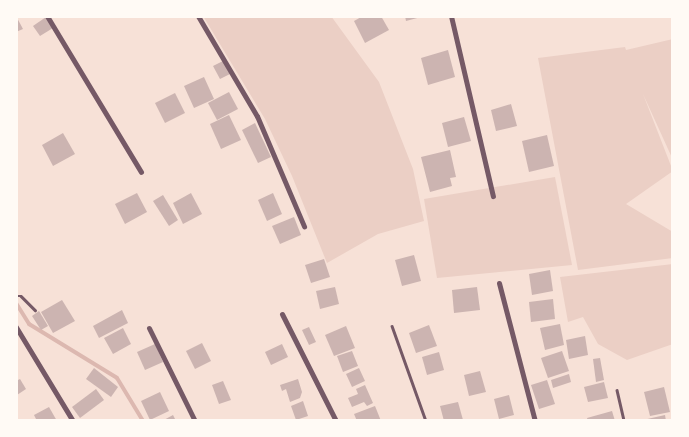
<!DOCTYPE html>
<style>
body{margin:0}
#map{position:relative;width:689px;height:437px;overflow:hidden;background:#f7e1d7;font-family:Overpass,sans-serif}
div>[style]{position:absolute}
.green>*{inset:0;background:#ebcfc5}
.stream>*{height:4px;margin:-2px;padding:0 2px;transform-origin:2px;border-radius:2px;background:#dcb8b0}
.building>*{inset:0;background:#ccb4b1}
.service>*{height:2.5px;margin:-1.25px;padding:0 1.25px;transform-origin:1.25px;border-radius:1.25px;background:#755966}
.minor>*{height:5px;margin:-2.5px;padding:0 2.5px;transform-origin:2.5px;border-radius:2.5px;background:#755966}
span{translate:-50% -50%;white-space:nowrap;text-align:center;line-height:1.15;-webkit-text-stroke:4px #fffaf5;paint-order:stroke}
.frame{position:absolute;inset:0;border:18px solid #fffaf5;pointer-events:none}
</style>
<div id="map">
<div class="green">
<div style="clip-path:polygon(203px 16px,331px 16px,379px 82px,413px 169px,424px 221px,378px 234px,327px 263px,292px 176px,265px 119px)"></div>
<div style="clip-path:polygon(673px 39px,673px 160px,643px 94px,673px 171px,626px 204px,673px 232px,673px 258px,578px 270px,538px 58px,625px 47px,626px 50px)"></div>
<div style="clip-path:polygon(555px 177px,572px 265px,437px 278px,424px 199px)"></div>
<div style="clip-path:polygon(673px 264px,673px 344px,627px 360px,598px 344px,583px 317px,568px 322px,560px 277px)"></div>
</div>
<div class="stream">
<div style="left:16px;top:303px;width:25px;rotate:58deg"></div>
<div style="left:29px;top:324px;width:103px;rotate:31.5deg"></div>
<div style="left:117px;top:378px;width:50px;rotate:58.8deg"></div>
</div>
<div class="building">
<div style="clip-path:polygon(16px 16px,23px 29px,16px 32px)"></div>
<div style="clip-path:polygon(363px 16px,381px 16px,389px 30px,365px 43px,354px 21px)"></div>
<div style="clip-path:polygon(405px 16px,421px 16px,421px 17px,406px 21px)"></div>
<div style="clip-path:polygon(46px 17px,53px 28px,40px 36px,33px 26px)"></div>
<div style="clip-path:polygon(448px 50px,455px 77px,428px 85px,421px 58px)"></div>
<div style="clip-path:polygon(223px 61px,230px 74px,220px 79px,213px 66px)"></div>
<div style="clip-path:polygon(204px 77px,214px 99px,194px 108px,184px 86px)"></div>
<div style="clip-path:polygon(229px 92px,238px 109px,217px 120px,208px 103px)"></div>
<div style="clip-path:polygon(175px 93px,185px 113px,165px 123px,155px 103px)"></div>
<div style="clip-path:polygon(511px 104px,517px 126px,496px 131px,491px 110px)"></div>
<div style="clip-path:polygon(229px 115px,241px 140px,221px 149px,210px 124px)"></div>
<div style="clip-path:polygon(464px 117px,471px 141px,448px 147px,442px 123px)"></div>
<div style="clip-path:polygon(255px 123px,271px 157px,258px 163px,242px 130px)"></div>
<div style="clip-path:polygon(63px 133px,75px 154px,53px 166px,42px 145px)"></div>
<div style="clip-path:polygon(547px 135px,554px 166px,529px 172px,522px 141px)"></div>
<div style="clip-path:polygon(450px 150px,456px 177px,450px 178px,452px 186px,430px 192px,421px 157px)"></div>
<div style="clip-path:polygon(137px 193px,147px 212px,125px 224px,115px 204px)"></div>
<div style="clip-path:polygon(191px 193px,202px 214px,183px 224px,173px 203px)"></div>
<div style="clip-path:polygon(273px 193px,282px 214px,267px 221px,258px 200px)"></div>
<div style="clip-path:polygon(163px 195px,178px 220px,169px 226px,153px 201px)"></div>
<div style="clip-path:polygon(294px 217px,301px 235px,280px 244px,272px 226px)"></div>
<div style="clip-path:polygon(414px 255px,421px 281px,402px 286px,395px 260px)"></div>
<div style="clip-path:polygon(324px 259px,330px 277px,311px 283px,305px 265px)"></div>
<div style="clip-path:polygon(550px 270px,553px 291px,532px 295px,529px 274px)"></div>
<div style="clip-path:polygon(335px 287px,339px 304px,320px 309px,316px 291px)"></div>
<div style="clip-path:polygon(477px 287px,480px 310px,454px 313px,452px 290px)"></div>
<div style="clip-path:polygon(553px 299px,555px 319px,531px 322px,529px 302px)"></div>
<div style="clip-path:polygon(62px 300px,75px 321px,53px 333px,41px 312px)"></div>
<div style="clip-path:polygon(122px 310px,128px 323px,99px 338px,93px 326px)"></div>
<div style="clip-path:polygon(39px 311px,48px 326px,41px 330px,32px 316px)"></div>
<div style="clip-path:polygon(560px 324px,564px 345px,545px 350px,540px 328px)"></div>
<div style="clip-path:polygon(429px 325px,437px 346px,416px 353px,409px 333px)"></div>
<div style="clip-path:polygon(346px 326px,355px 348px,334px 356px,325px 335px)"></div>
<div style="clip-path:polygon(309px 327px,316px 342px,309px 345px,302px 330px)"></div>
<div style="clip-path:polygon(123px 328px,131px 344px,113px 354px,104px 338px)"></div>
<div style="clip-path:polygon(585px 336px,588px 355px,569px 359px,566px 340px)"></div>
<div style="clip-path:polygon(202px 343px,211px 361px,195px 369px,186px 351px)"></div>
<div style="clip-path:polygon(155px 344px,163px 362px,145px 370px,137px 352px)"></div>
<div style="clip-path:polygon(282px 344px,288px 357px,271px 365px,265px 352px)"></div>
<div style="clip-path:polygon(352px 351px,358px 366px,343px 372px,337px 356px)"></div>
<div style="clip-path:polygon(562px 351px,569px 371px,548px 378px,541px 358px)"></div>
<div style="clip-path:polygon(439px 352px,444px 370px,427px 375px,422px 357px)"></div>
<div style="clip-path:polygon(600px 358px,604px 380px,596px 382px,593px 359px)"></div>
<div style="clip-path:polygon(94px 368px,118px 387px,111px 397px,86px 379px)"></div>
<div style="clip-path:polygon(359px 368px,365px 381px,352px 387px,346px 374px)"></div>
<div style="clip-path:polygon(480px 371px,486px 392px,469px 396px,464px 375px)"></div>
<div style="clip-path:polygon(569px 374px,571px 382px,553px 388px,551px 380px)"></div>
<div style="clip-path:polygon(20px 379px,26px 389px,17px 395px,16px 381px)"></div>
<div style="clip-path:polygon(298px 379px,302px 392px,300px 398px,290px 402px,286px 389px,282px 391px,280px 385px)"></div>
<div style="clip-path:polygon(547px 380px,555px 404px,539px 409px,531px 385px)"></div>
<div style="clip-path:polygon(223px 381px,231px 400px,219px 404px,212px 385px)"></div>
<div style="clip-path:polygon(604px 382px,608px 398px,588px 402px,584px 387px)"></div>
<div style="clip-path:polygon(365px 385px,373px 403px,367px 406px,364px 402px,352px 407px,348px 398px,358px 394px,356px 389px)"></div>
<div style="clip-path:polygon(664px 387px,670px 412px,650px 416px,644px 392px)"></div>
<div style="clip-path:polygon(96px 389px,104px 400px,80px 418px,72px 407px)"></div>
<div style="clip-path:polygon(160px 392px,169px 411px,150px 420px,141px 401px)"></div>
<div style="clip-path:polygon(509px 395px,514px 415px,499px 419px,494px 399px)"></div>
<div style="clip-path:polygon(303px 401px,308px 416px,296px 420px,291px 406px)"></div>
<div style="clip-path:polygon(458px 402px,463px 420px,444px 421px,440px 406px)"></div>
<div style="clip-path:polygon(375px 406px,381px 421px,357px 421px,354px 414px)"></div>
<div style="clip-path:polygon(49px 407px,57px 421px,37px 421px,34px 415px)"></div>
<div style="clip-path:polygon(612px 411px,615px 421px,588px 421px,587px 418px)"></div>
<div style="clip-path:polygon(173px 415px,176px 421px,162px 421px)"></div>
<div style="clip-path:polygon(665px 415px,666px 421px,643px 421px,643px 420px)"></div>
</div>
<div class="service">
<div style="left:16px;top:296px;width:5px"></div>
<div style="left:21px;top:296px;width:20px;rotate:45deg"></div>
<div style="left:392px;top:326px;width:101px;rotate:70.3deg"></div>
<div style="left:617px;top:390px;width:32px;rotate:77deg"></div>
</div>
<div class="minor">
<div style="left:47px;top:16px;width:182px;rotate:58.9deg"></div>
<div style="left:198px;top:16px;width:116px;rotate:59.5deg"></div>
<div style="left:257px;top:116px;width:120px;rotate:66.9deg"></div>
<div style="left:451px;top:16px;width:185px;rotate:76.9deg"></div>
<div style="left:499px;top:283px;width:143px;rotate:75.4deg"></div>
<div style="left:282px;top:314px;width:120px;rotate:63.2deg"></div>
<div style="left:16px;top:327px;width:110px;rotate:58.8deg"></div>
<div style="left:149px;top:328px;width:104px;rotate:63.7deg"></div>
</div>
<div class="frame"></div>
</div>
